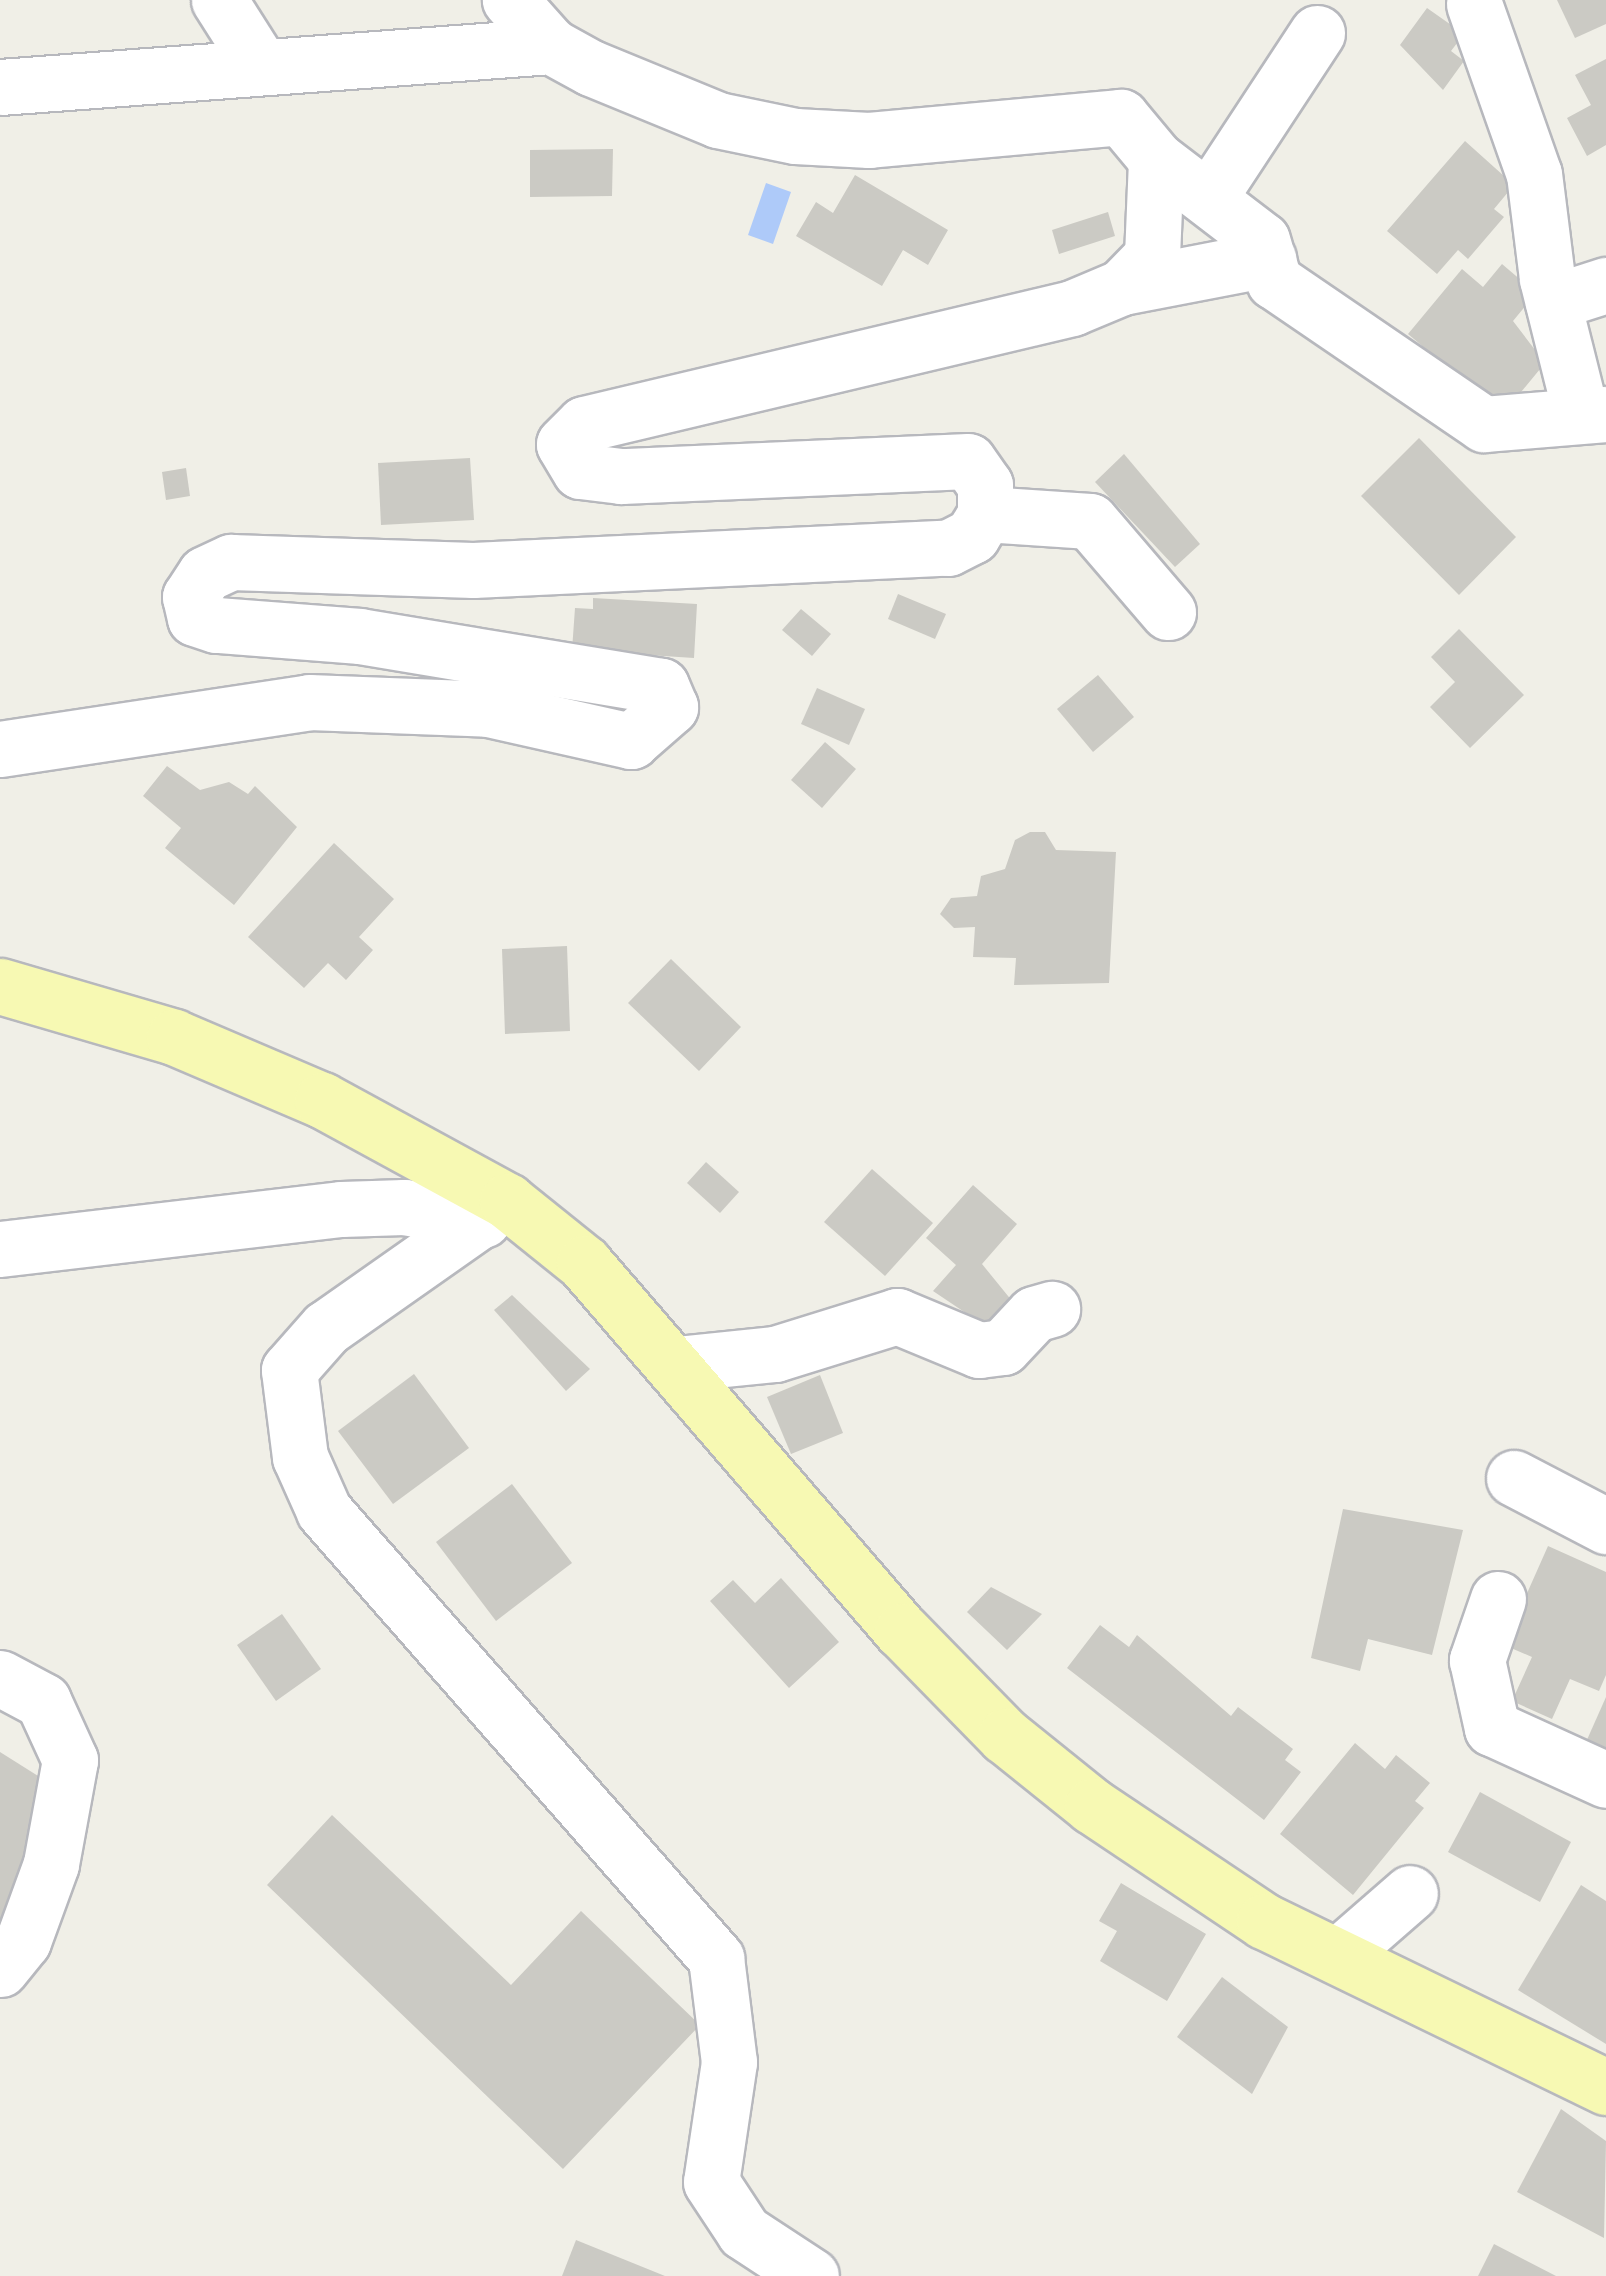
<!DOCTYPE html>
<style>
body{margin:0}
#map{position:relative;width:1606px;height:2276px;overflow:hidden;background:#f0efe7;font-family:"Source Sans 3",sans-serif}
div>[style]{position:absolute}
.water>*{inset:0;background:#aecaf9}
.building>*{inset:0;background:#cbcac4}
.roads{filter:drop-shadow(2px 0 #b7b8bd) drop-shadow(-2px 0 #b7b8bd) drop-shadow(0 2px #b7b8bd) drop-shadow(0 -2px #b7b8bd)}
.minor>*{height:55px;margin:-27.5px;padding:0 27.5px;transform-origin:27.5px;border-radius:27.5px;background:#fff}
.major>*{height:55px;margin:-27.5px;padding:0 27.5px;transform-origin:27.5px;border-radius:27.5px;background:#f7f9b3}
span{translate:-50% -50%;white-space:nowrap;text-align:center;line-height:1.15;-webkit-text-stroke:10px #fff;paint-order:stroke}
</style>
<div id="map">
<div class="water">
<div style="clip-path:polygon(766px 183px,791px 192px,773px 244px,748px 235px)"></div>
</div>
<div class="building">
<div style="clip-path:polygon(1557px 0,1606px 0,1606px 24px,1575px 38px)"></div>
<div style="clip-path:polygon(1427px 8px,1464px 34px,1451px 51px,1464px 61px,1443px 90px,1400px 45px)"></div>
<div style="clip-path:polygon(1606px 59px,1606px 145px,1587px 156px,1567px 118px,1591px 105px,1575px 75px)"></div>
<div style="clip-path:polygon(1465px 141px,1514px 185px,1494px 209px,1504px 217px,1468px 259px,1458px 250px,1437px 274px,1387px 231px)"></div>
<div style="clip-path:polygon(613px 149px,612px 196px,530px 197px,530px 150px)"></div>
<div style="clip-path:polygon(855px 175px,948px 230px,928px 265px,903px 250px,882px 286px,796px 236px,816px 202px,833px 213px)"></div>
<div style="clip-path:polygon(1108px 212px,1115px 236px,1059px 254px,1052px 230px)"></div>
<div style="clip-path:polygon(1502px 264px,1536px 293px,1513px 321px,1545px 363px,1503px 414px,1408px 334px,1462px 269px,1483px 287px)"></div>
<div style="clip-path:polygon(1419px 438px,1516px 537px,1459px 595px,1361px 496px)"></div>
<div style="clip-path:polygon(1124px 454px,1200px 544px,1175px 567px,1095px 482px)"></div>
<div style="clip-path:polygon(470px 458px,474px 520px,381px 525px,378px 463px)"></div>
<div style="clip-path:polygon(186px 468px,190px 496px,166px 500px,162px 472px)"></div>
<div style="clip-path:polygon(898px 594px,946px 614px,935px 639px,888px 619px)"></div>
<div style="clip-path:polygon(593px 598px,697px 604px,694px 658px,572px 650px,575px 608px,593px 609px)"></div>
<div style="clip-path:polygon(801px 609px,831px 634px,812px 656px,782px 630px)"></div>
<div style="clip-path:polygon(1459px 629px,1524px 695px,1470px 748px,1430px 707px,1455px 682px,1431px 657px)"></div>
<div style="clip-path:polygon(1098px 675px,1134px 717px,1093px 752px,1057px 709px)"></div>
<div style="clip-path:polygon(817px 688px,865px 709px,849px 745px,801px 724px)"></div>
<div style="clip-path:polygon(825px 742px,856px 769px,822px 808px,791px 780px)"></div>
<div style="clip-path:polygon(167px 766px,200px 790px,229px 782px,248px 794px,255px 786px,297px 827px,234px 905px,165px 848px,181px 828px,143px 796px)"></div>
<div style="clip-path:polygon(1030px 832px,1045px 832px,1056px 850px,1116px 852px,1109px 983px,1014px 985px,1016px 958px,973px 957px,975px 927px,954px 928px,940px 914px,951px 898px,977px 896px,981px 876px,1005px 869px,1015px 840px)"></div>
<div style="clip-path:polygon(334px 843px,394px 899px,359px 937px,373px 950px,346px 980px,328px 963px,304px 988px,248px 937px)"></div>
<div style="clip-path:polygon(567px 946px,570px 1031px,505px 1034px,502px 949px)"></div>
<div style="clip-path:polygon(671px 959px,741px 1027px,699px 1071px,628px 1003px)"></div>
<div style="clip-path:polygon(706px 1162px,739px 1192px,720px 1213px,687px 1183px)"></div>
<div style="clip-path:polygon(872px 1169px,933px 1223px,885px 1276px,824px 1222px)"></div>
<div style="clip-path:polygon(973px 1185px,1017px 1224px,982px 1264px,1021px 1312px,1000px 1336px,933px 1291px,956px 1265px,926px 1238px)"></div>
<div style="clip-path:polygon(512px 1295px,590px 1369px,566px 1391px,494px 1310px)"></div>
<div style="clip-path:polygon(414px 1374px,469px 1448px,393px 1504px,338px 1431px)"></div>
<div style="clip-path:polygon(820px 1375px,843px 1433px,791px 1454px,767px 1397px)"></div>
<div style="clip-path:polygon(512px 1484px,572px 1563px,496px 1621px,436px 1542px)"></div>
<div style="clip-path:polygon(1343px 1509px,1463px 1530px,1432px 1655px,1368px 1639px,1360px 1671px,1311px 1658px)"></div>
<div style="clip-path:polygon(1548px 1546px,1606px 1572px,1606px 1675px,1599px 1691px,1570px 1679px,1552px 1719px,1512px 1701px,1532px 1657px,1504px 1645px)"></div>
<div style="clip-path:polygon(781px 1578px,839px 1642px,789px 1688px,710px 1601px,733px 1580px,755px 1603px)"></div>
<div style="clip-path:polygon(991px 1587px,1042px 1614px,1007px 1650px,967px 1612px)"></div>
<div style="clip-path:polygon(282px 1614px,321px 1669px,276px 1701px,237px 1645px)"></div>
<div style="clip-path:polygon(1100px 1625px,1129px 1647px,1137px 1635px,1231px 1716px,1238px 1707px,1293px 1749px,1285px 1760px,1301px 1772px,1264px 1820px,1067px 1668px)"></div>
<div style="clip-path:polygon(1606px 1697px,1606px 1773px,1578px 1760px)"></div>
<div style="clip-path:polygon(1355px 1743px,1385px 1769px,1396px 1755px,1430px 1783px,1415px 1801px,1424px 1808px,1353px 1895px,1280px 1834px)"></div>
<div style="clip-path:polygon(0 1752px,54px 1786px,0 1939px)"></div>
<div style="clip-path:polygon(1480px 1792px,1571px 1842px,1540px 1902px,1448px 1852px)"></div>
<div style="clip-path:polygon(332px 1815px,511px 1985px,581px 1911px,700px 2025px,563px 2169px,267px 1885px)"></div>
<div style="clip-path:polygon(1121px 1883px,1206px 1934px,1167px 2001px,1100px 1961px,1117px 1931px,1099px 1921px)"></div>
<div style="clip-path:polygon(1581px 1885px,1606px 1901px,1606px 2044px,1518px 1990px)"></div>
<div style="clip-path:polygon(1222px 1977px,1288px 2027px,1252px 2094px,1177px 2037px)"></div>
<div style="clip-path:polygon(1561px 2109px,1606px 2141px,1604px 2238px,1517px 2192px)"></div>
<div style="clip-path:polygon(576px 2240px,665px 2276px,562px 2276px)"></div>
<div style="clip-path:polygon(1494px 2244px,1556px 2276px,1478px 2276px)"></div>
</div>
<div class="roads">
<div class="minor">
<div style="left:219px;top:0;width:75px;rotate:57.6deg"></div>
<div style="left:1474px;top:4px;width:180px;rotate:70.6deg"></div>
<div style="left:1534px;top:174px;width:106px;rotate:82.9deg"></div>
<div style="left:1547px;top:279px;width:139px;rotate:75.9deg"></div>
<div style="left:0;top:87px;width:553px;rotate:-4.26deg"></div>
<div style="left:1156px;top:159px;width:133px;rotate:37.4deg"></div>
<div style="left:1262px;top:240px;width:43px;rotate:73.7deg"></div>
<div style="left:1274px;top:281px;width:254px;rotate:34.3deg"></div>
<div style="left:1484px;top:424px;width:122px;rotate:-4.7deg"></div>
<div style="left:1210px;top:196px;width:195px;rotate:-56.7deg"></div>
<div style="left:1122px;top:287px;width:149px;rotate:-10.9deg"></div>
<div style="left:1553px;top:302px;width:56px;rotate:-17.8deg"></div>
<div style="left:985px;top:514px;width:105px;rotate:3.8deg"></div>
<div style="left:1090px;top:521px;width:120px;rotate:49.4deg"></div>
<div style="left:0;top:749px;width:313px;rotate:-8.6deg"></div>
<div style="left:309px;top:702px;width:179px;rotate:2.2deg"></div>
<div style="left:488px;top:709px;width:147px;rotate:12.6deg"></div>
<div style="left:631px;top:741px;width:52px;rotate:-41.1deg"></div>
<div style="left:670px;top:707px;width:23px;rotate:-113deg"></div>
<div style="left:661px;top:686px;width:305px;rotate:-170.6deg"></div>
<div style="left:360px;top:636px;width:144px;rotate:-175.6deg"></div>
<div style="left:216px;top:625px;width:22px;rotate:-162deg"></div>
<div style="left:195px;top:618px;width:22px;rotate:-103deg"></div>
<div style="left:190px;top:597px;width:27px;rotate:-57deg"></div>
<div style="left:205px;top:574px;width:29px;rotate:-25deg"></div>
<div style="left:231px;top:562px;width:242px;rotate:1.9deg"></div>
<div style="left:473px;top:570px;width:476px;rotate:-2.7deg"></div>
<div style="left:948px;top:548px;width:27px;rotate:-27deg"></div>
<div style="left:972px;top:536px;width:26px;rotate:-59deg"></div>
<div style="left:985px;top:514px;width:29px;rotate:-90deg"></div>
<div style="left:985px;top:485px;width:29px;rotate:-125deg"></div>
<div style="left:968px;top:461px;width:347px;rotate:177.5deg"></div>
<div style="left:621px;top:476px;width:41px;rotate:-173deg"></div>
<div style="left:580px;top:471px;width:31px;rotate:-121deg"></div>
<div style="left:564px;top:444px;width:28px;rotate:-45deg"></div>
<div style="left:584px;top:424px;width:502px;rotate:-13.37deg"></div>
<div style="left:1072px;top:308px;width:54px;rotate:-22.8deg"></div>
<div style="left:1122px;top:287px;width:43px;rotate:-45.9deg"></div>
<div style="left:1152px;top:256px;width:97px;rotate:-87.6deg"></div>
<div style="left:1156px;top:159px;width:55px;rotate:-129.8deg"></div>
<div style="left:1121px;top:117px;width:253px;rotate:174.8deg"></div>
<div style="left:869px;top:140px;width:74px;rotate:-176.9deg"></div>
<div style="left:795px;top:136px;width:79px;rotate:-168.3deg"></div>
<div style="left:718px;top:120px;width:137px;rotate:-157.7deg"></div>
<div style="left:591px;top:68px;width:46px;rotate:-151.2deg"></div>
<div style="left:551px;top:46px;width:62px;rotate:-131.7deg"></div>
<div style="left:507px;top:1201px;width:221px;rotate:144.9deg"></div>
<div style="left:326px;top:1328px;width:56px;rotate:131.4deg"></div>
<div style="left:289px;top:1370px;width:88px;rotate:82.8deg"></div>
<div style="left:300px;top:1457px;width:59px;rotate:66deg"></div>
<div style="left:324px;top:1511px;width:595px;rotate:48.75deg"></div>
<div style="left:716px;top:1958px;width:105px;rotate:82.9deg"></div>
<div style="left:729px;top:2062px;width:121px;rotate:98.5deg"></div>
<div style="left:711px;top:2182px;width:60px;rotate:56.6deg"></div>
<div style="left:744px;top:2232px;width:80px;rotate:33.3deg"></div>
<div style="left:0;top:1249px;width:343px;rotate:-6.7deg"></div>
<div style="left:341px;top:1209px;width:63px;rotate:-1.8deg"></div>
<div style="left:404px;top:1207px;width:80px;rotate:9.3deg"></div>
<div style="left:676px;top:1364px;width:100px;rotate:-5.8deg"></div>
<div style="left:775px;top:1354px;width:128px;rotate:-17.3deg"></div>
<div style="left:897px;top:1316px;width:89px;rotate:22.5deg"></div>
<div style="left:979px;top:1350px;width:24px;rotate:-7deg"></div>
<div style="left:1003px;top:1347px;width:45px;rotate:-46.8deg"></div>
<div style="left:1034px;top:1314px;width:19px;rotate:-16deg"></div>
<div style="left:1514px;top:1478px;width:104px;rotate:27.6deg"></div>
<div style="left:1498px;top:1599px;width:65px;rotate:109deg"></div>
<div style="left:1477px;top:1660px;width:70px;rotate:77.6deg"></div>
<div style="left:1492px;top:1728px;width:125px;rotate:24.5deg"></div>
<div style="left:0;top:1678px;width:49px;rotate:28.1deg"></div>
<div style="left:43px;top:1701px;width:65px;rotate:65.4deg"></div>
<div style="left:70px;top:1760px;width:106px;rotate:100.4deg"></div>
<div style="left:51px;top:1864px;width:82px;rotate:110deg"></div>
<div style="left:23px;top:1941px;width:36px;rotate:129deg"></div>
<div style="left:1339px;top:1955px;width:94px;rotate:-41.1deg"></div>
</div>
<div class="major">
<div style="left:0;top:986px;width:181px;rotate:16.3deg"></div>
<div style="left:174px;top:1037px;width:161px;rotate:23.1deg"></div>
<div style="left:322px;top:1100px;width:211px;rotate:28.6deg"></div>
<div style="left:507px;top:1201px;width:99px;rotate:38.8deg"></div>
<div style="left:584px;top:1263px;width:486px;rotate:49.2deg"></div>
<div style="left:902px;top:1631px;width:147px;rotate:45.6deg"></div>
<div style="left:1005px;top:1736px;width:112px;rotate:38.8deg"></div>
<div style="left:1092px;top:1806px;width:207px;rotate:33.8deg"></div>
<div style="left:1264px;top:1921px;width:380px;rotate:25.9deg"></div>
</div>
</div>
</div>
